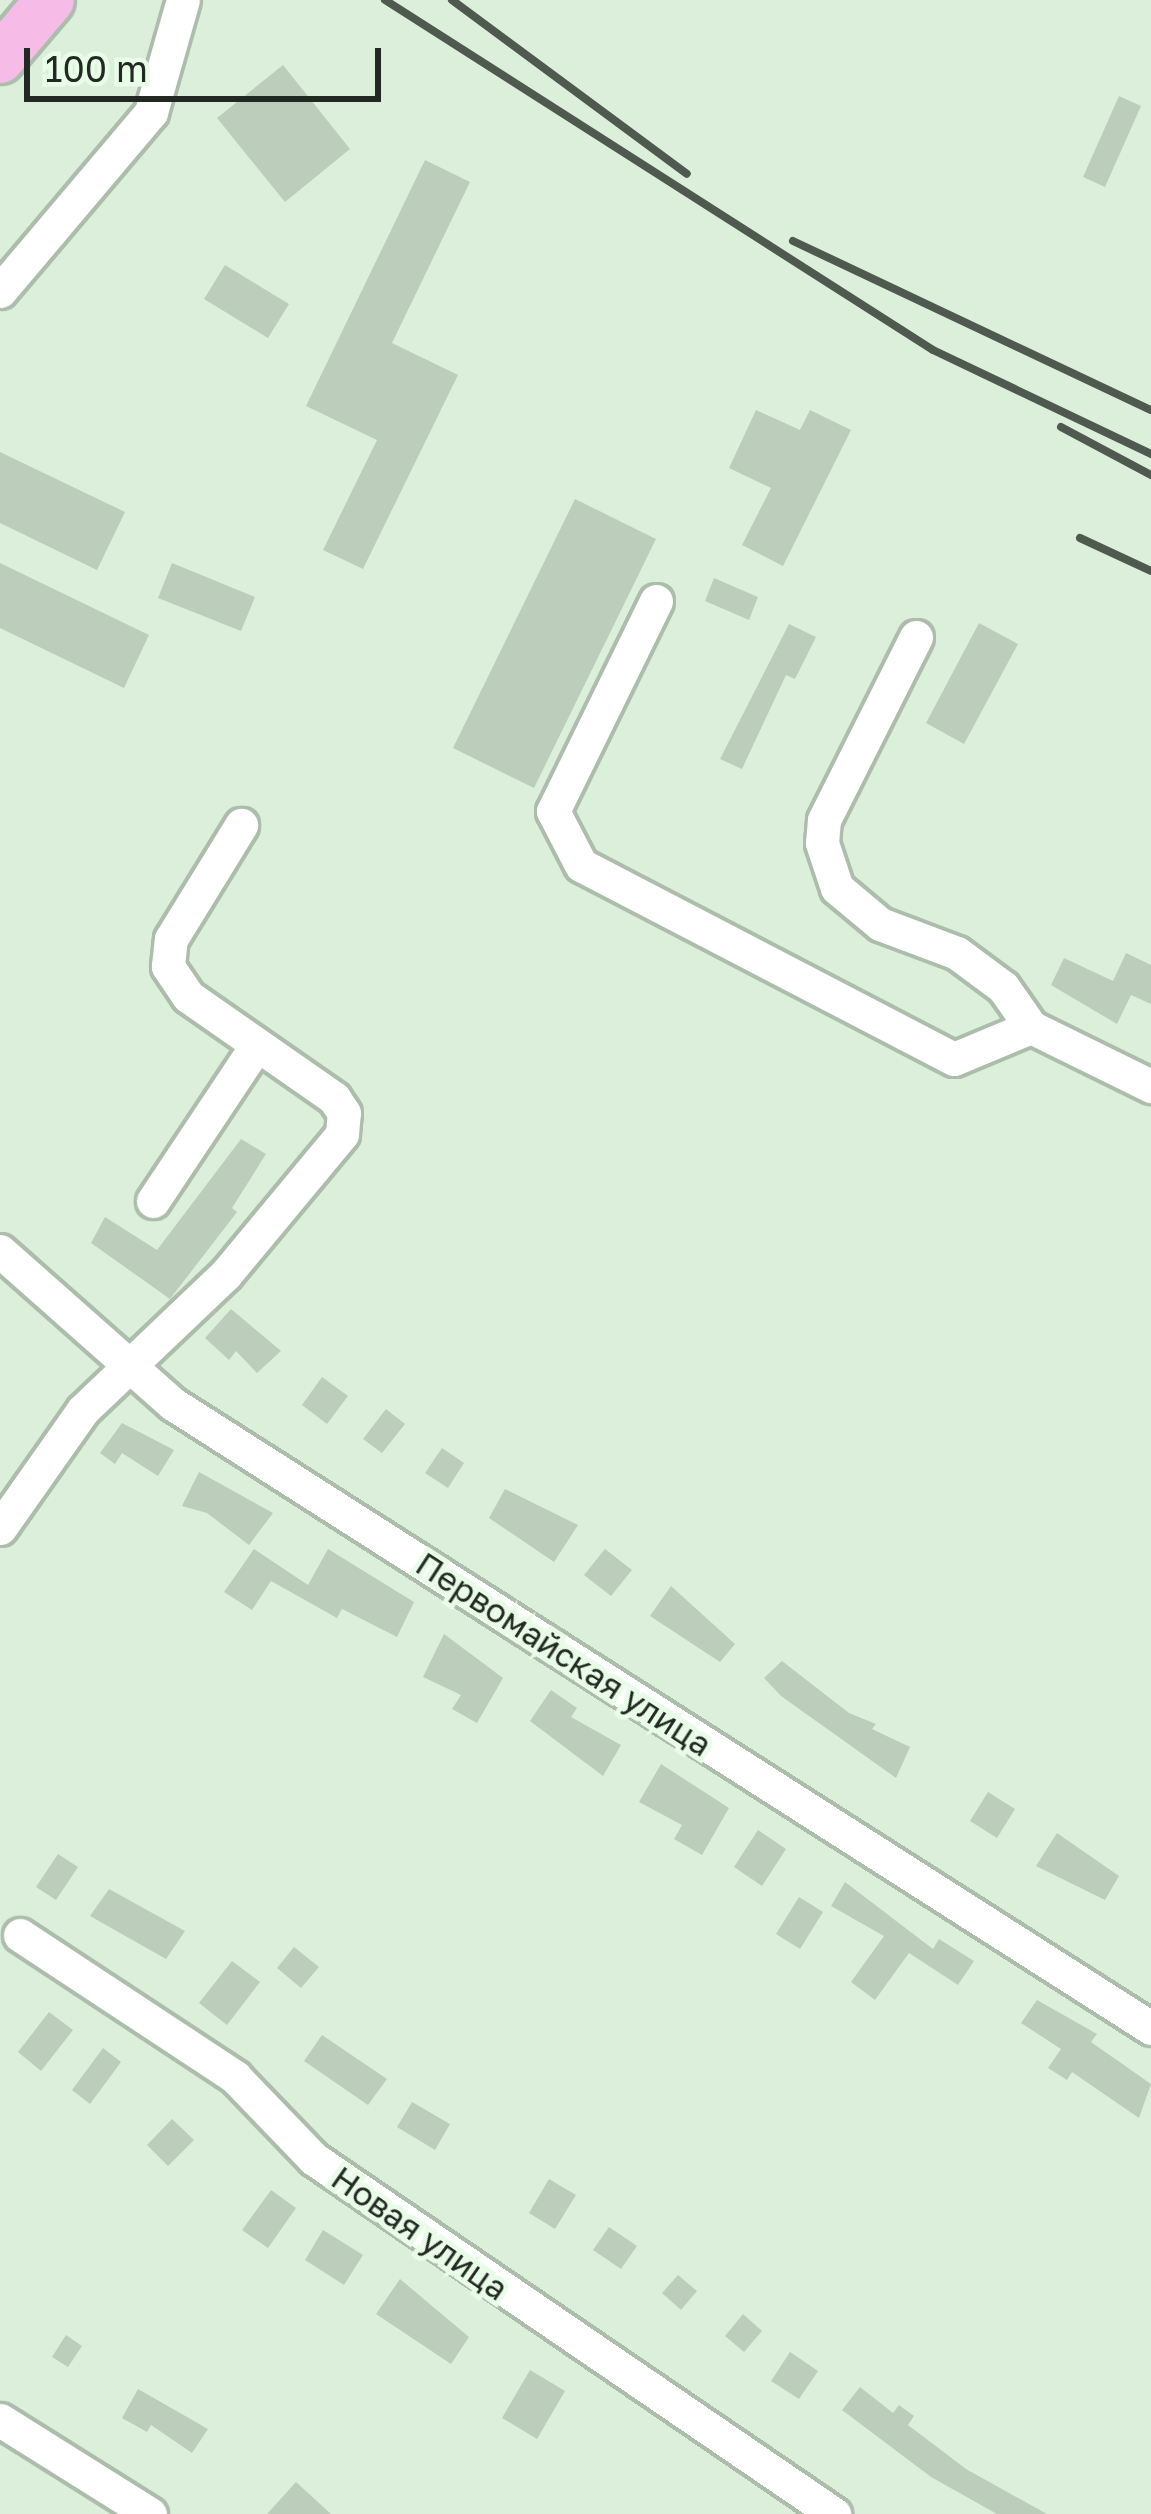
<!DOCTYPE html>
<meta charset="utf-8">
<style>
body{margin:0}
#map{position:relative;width:1151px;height:2514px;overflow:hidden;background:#dcefdb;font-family:"Golos Text",sans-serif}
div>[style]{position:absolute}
.building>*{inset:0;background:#bccebb}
.roads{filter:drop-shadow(3px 0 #acbeab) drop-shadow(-3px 0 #acbeab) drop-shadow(0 3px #acbeab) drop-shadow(0 -3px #acbeab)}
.minor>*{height:33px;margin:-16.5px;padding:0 16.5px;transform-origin:16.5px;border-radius:16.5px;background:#fff}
.highway>*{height:48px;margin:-24px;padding:0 24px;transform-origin:24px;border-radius:24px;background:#f7bbe7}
.rail>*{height:8px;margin:-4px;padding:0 4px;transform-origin:4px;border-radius:4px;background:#4f594f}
span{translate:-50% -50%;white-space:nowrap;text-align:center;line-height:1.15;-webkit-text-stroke:10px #e9fce8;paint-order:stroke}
.street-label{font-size:33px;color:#222922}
.scale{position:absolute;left:24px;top:48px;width:357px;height:54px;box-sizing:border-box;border:6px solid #222922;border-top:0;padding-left:15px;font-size:36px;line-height:42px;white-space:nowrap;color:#222922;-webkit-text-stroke:9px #e9fce8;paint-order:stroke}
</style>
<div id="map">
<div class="building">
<div style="clip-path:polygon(283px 65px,350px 149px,285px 202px,217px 118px)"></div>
<div style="clip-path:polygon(1119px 96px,1141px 106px,1105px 187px,1083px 177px)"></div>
<div style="clip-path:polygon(425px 160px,470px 182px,392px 343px,458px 375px,363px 569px,323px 550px,377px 440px,306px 406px)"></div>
<div style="clip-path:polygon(225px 265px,289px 304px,268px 338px,204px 299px)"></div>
<div style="clip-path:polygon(756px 410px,800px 430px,810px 410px,851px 430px,783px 566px,742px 545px,771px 488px,729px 468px)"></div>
<div style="clip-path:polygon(0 452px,125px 512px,97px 570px,0 523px)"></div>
<div style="clip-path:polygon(575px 499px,656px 539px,534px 788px,453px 748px)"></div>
<div style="clip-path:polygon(0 563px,149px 635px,124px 688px,0 628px)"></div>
<div style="clip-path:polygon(172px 563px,255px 597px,241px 631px,158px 598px)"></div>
<div style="clip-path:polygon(714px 578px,758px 597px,749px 620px,705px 601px)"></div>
<div style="clip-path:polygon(979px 623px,1018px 644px,964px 744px,926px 723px)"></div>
<div style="clip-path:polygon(789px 624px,816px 637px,795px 679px,786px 675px,742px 769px,720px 759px)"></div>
<div style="clip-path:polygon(1126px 953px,1151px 965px,1151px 1004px,1131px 995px,1117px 1024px,1051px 985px,1064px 958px,1113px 981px)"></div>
<div style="clip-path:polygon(241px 1139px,266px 1154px,232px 1208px,237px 1212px,170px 1299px,91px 1243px,105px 1217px,157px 1250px)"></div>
<div style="clip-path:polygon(231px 1309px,281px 1351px,257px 1373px,236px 1351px,229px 1360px,205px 1338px)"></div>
<div style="clip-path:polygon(322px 1377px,348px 1396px,327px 1424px,302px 1405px)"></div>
<div style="clip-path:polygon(386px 1409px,405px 1424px,382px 1453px,363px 1439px)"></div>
<div style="clip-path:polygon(122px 1423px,174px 1450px,158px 1476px,122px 1453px,115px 1464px,100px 1453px)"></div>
<div style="clip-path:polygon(442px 1448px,464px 1463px,448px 1488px,425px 1473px)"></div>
<div style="clip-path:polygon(199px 1472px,273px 1513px,249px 1545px,207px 1513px,182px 1506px)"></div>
<div style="clip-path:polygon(505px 1489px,578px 1525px,554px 1562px,489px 1518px)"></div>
<div style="clip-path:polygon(254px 1549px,308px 1585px,328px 1549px,414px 1602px,397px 1637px,342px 1609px,337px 1618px,271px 1581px,252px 1610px,224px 1592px)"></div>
<div style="clip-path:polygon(605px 1549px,632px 1570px,611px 1596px,584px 1575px)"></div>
<div style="clip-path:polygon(671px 1586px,735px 1644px,720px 1662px,650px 1616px)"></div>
<div style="clip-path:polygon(444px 1634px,503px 1678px,477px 1723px,452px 1709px,461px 1695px,423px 1677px)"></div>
<div style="clip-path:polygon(782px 1661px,849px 1713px,876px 1724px,872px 1729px,910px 1747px,896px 1778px,781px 1696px,764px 1678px)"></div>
<div style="clip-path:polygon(551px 1690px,577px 1708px,571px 1717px,621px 1745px,603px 1776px,530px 1721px)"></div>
<div style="clip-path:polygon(661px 1764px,729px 1808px,702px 1855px,674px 1839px,682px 1825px,639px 1802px)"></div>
<div style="clip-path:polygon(988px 1792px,1015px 1809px,997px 1838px,970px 1821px)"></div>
<div style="clip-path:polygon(758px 1830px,786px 1849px,762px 1886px,734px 1867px)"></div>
<div style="clip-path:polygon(1057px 1833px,1119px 1876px,1105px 1900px,1036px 1866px)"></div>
<div style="clip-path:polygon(58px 1854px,78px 1867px,56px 1900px,36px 1887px)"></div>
<div style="clip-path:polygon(845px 1882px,933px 1949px,939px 1939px,974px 1961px,958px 1985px,909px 1953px,875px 2000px,851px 1982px,884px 1936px,831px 1906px)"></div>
<div style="clip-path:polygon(109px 1889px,185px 1931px,166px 1959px,90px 1916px)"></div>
<div style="clip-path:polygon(799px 1897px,823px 1912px,800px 1949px,776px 1934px)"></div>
<div style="clip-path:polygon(294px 1947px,319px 1967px,301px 1988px,277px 1968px)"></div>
<div style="clip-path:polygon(232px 1961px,260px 1982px,227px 2025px,199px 2003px)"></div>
<div style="clip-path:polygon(1037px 2000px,1097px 2034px,1091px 2042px,1151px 2084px,1139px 2118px,1072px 2072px,1067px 2080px,1048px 2068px,1061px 2049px,1021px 2023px)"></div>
<div style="clip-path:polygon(49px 2012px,73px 2030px,41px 2071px,18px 2052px)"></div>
<div style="clip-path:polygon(322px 2035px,387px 2079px,368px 2105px,304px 2061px)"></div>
<div style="clip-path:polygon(103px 2048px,121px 2062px,90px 2104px,72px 2090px)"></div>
<div style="clip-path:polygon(412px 2102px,450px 2124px,435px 2150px,397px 2127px)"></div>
<div style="clip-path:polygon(172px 2119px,194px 2140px,168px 2166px,147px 2145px)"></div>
<div style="clip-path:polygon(549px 2179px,576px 2195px,555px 2229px,529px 2213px)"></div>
<div style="clip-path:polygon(271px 2190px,296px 2208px,268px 2248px,242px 2230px)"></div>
<div style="clip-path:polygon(609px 2227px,637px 2246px,621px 2269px,593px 2250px)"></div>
<div style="clip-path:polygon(323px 2230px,363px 2255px,344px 2285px,305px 2260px)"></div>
<div style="clip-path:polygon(678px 2275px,697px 2291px,681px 2310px,662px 2293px)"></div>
<div style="clip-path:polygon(400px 2279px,469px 2337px,451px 2364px,376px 2314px)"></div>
<div style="clip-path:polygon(743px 2314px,762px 2331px,744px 2352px,725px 2336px)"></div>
<div style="clip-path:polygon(66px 2335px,82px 2346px,68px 2367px,52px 2357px)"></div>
<div style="clip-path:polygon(790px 2352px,818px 2371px,799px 2399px,771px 2381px)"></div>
<div style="clip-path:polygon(530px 2370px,565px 2391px,537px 2439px,502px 2418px)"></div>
<div style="clip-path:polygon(860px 2387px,893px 2413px,899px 2405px,914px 2416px,908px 2425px,966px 2469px,1047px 2514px,997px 2514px,931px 2477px,842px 2410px)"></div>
<div style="clip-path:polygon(138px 2389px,208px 2429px,192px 2453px,151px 2425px,147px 2432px,122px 2418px)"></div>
<div style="clip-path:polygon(296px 2482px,331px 2514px,267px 2514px)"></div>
</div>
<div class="roads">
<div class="minor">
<div style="left:0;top:291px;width:234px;rotate:-49.8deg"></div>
<div style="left:151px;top:112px;width:116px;rotate:-74.1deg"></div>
<div style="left:656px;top:601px;width:234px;rotate:116.1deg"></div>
<div style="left:553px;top:811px;width:61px;rotate:62.6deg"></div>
<div style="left:581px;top:865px;width:420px;rotate:27.5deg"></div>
<div style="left:954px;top:1059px;width:83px;rotate:-22.6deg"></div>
<div style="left:1031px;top:1027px;width:134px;rotate:26.2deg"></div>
<div style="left:916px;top:637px;width:205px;rotate:116.7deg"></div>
<div style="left:824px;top:820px;width:23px;rotate:95deg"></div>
<div style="left:822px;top:843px;width:47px;rotate:71.6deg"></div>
<div style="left:837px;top:888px;width:56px;rotate:39.9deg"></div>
<div style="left:880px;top:924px;width:82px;rotate:20.6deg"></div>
<div style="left:957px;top:953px;width:57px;rotate:36.5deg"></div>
<div style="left:1003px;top:987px;width:49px;rotate:55deg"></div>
<div style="left:153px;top:1201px;width:186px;rotate:-56.4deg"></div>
<div style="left:0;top:1251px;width:231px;rotate:41.5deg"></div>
<div style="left:173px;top:1404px;width:1160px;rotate:32.54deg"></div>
<div style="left:0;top:1528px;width:144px;rotate:-54.9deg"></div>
<div style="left:83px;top:1410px;width:196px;rotate:-43.6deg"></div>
<div style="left:225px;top:1275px;width:183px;rotate:-50.3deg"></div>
<div style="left:342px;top:1134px;width:21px;rotate:-85deg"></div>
<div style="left:344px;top:1113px;width:18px;rotate:-124deg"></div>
<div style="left:334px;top:1098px;width:178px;rotate:-145.1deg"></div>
<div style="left:188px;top:996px;width:36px;rotate:-124deg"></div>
<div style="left:168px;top:966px;width:27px;rotate:-84deg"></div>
<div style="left:171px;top:939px;width:134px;rotate:-58.4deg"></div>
<div style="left:20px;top:1935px;width:258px;rotate:33.4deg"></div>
<div style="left:235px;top:2077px;width:114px;rotate:46.1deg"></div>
<div style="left:314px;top:2159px;width:630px;rotate:34.32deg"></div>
<div style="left:0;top:2420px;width:177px;rotate:32.1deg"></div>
</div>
<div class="highway">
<div style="left:0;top:59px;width:77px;rotate:-49.7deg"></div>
</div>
</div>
<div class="rail">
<div style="left:385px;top:0;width:650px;rotate:32.57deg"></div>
<div style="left:933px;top:350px;width:242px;rotate:25.5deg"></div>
<div style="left:452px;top:0;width:292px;rotate:36.5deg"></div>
<div style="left:793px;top:241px;width:396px;rotate:25.3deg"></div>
<div style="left:1061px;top:427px;width:102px;rotate:28.1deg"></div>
<div style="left:1080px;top:538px;width:78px;rotate:24.9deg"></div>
</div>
<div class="street-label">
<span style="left:564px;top:1654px;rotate:33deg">Первомайская улица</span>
<span style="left:420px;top:2233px;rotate:35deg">Новая улица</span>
</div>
<div class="scale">100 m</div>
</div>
